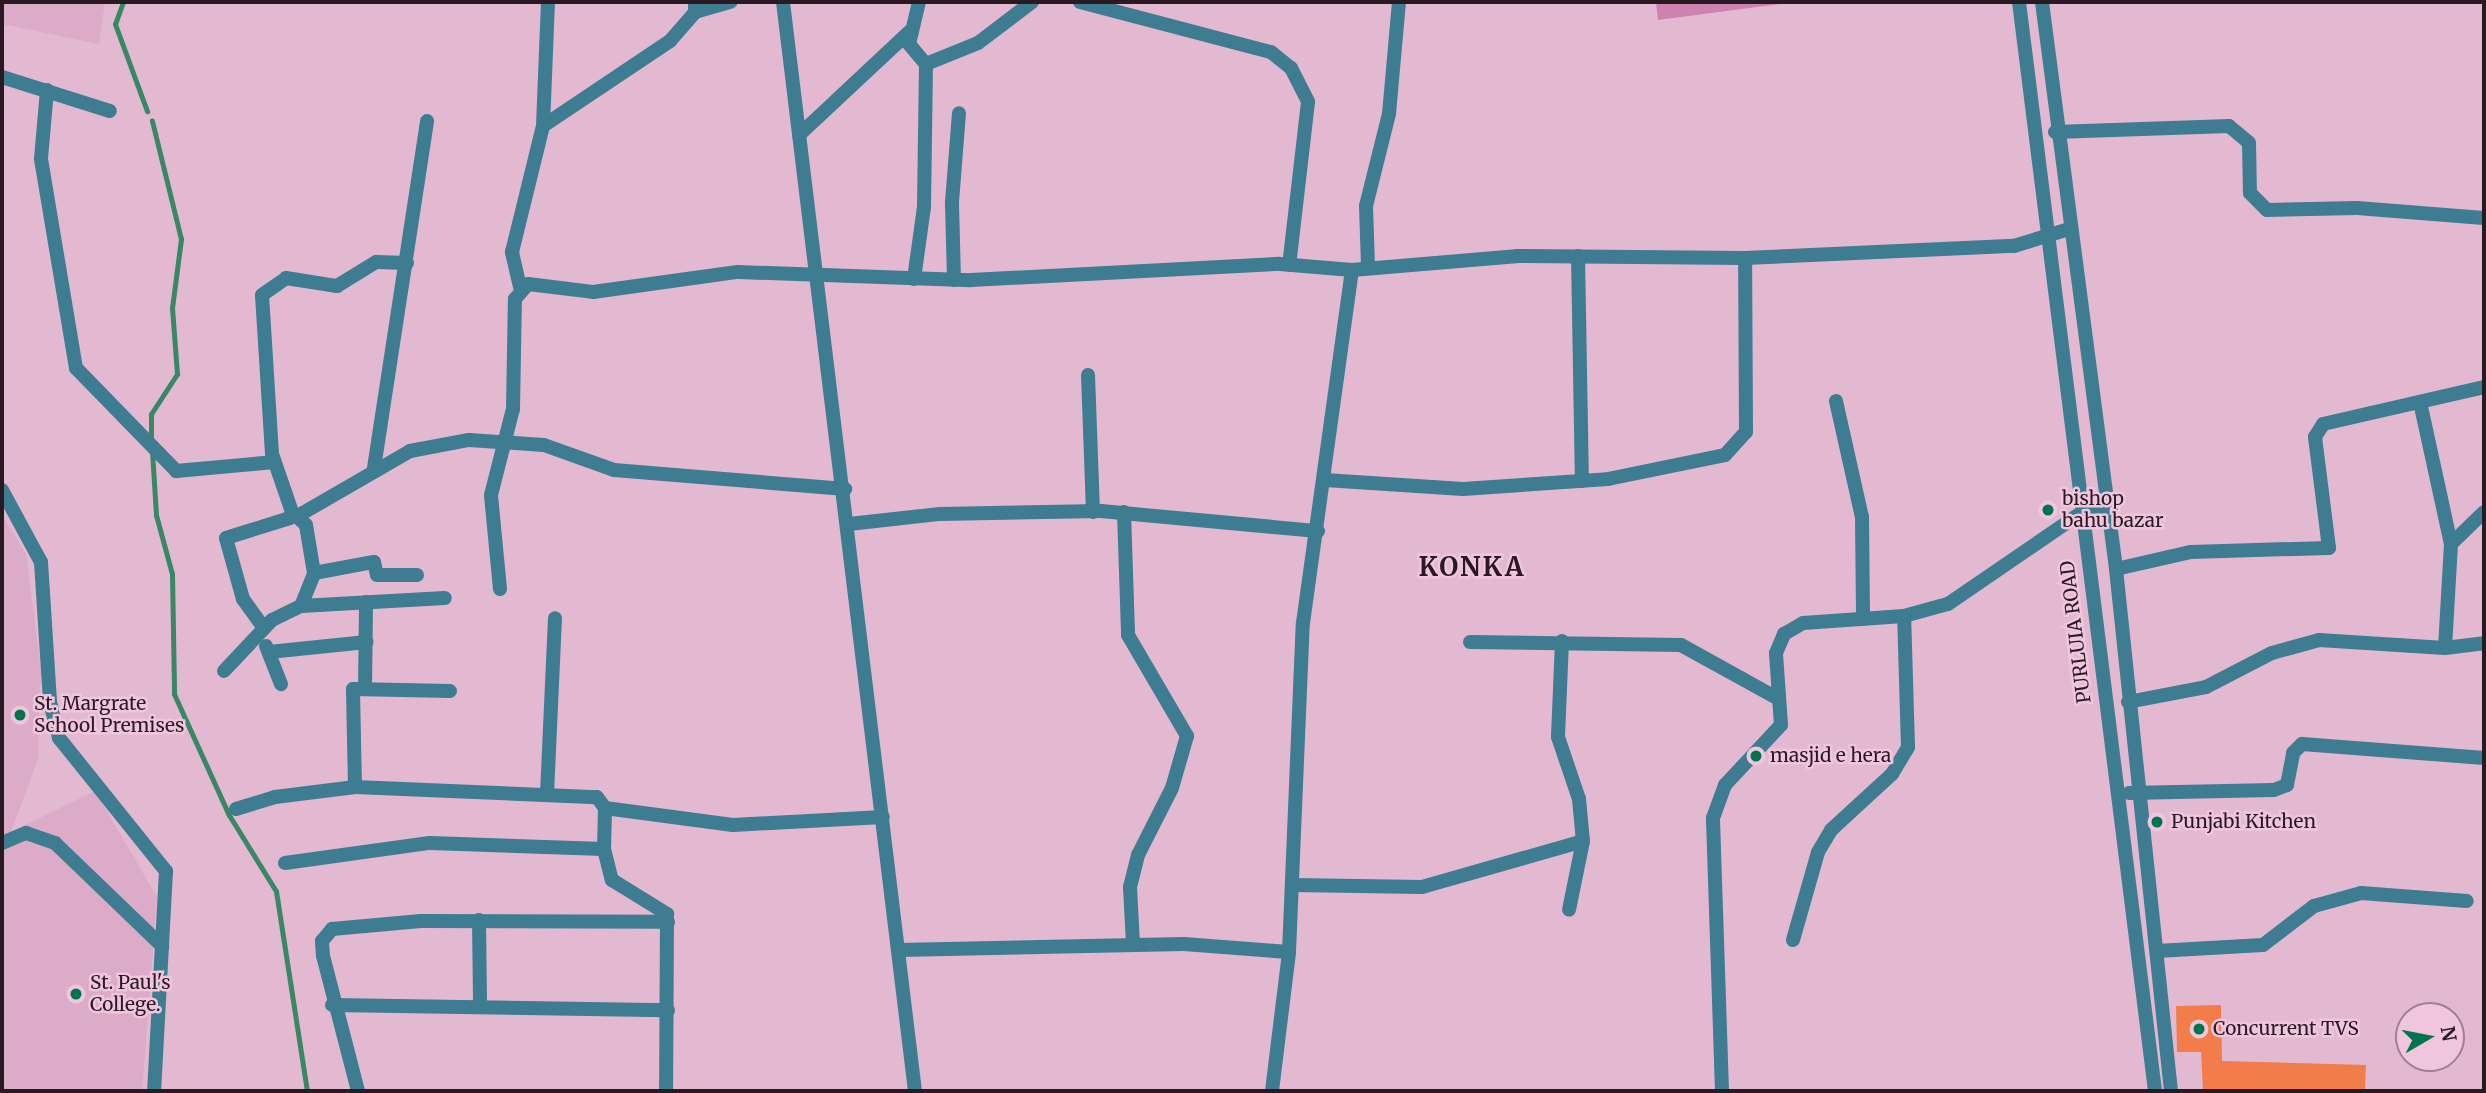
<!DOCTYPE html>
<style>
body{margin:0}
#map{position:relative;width:2486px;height:1093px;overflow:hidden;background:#e3b9d1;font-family:Merriweather,serif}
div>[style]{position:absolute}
.built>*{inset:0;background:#dbabc8}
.green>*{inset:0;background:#ce82b1}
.stream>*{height:5px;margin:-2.5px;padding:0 2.5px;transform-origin:2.5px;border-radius:2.5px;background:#388866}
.building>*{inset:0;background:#f27c4a}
.minor>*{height:14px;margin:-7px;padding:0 7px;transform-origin:7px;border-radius:7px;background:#3e7c91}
.dots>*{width:19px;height:19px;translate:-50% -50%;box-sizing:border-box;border:4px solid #f0c6de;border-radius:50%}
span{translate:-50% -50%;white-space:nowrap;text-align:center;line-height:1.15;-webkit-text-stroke:5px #f0c6de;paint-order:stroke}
.poi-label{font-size:19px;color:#281922}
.left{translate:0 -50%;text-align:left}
.street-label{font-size:19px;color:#281922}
.district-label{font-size:26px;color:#281922;font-weight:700;letter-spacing:2px}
.frame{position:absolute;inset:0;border:4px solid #281922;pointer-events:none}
.north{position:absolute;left:2395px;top:1002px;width:70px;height:70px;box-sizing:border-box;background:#f0c6de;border:2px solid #a08193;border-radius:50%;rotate:80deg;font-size:19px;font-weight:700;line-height:28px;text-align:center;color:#281922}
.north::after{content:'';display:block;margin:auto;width:24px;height:32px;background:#00744f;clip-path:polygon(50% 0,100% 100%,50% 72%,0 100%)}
</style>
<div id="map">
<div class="built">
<div style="clip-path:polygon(2px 2px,105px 2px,99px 44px,2px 24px)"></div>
<div style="clip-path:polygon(2px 515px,26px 554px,41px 671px,38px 759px,11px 832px,95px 791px,157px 897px,142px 1091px,2px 1091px)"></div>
</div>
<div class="green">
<div style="clip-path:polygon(1656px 2px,1795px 2px,1658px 20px)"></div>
</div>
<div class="stream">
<div style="left:123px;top:2px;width:23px;rotate:110deg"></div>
<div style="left:115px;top:24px;width:93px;rotate:69.8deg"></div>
<div style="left:151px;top:441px;width:27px;rotate:-90deg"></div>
<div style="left:151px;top:414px;width:48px;rotate:-57deg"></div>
<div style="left:177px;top:374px;width:66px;rotate:-94.3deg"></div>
<div style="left:172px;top:308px;width:70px;rotate:-82.6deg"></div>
<div style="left:181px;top:239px;width:122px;rotate:-103.8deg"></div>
<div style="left:152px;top:451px;width:64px;rotate:86.4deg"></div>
<div style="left:156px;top:515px;width:61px;rotate:74.8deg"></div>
<div style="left:172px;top:574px;width:120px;rotate:89deg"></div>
<div style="left:174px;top:694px;width:133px;rotate:65.6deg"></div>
<div style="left:229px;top:815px;width:89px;rotate:58.3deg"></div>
<div style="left:276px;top:891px;width:202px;rotate:81.2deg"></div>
</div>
<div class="building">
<div style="clip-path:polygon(2221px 1005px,2222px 1061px,2366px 1065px,2365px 1091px,2203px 1091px,2201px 1052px,2177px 1052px,2176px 1006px)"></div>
</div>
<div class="minor">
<div style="left:783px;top:2px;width:1097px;rotate:83.09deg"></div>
<div style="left:919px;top:2px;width:43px;rotate:103.4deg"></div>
<div style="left:909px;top:44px;width:26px;rotate:50deg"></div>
<div style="left:926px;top:64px;width:56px;rotate:-22deg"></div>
<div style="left:978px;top:43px;width:68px;rotate:-37.2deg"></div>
<div style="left:1080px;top:2px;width:197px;rotate:14.7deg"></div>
<div style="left:1271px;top:52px;width:26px;rotate:39deg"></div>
<div style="left:1291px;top:68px;width:38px;rotate:63deg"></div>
<div style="left:1308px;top:102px;width:164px;rotate:96.6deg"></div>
<div style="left:2019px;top:2px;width:1097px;rotate:82.88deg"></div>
<div style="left:2042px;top:2px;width:572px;rotate:82.56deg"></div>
<div style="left:2116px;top:569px;width:525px;rotate:83.99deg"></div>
<div style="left:695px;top:12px;width:37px;rotate:-16deg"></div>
<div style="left:2px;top:77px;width:113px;rotate:17.5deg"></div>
<div style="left:47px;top:90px;width:69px;rotate:95deg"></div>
<div style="left:41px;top:159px;width:212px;rotate:80.5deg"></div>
<div style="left:76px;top:368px;width:144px;rotate:45.8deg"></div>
<div style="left:176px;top:471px;width:98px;rotate:-5.2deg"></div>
<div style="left:543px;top:126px;width:153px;rotate:-33.8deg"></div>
<div style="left:670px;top:41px;width:38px;rotate:-49deg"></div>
<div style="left:695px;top:12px;width:10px;rotate:-90deg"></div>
<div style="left:2055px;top:132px;width:174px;rotate:-2deg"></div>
<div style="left:2229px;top:126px;width:26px;rotate:40deg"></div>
<div style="left:2249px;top:143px;width:50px;rotate:88.9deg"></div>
<div style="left:2250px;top:193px;width:24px;rotate:45deg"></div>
<div style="left:2267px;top:210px;width:90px;rotate:-1.3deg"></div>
<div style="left:2357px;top:208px;width:127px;rotate:4.5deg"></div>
<div style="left:799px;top:135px;width:151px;rotate:-43.1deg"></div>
<div style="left:1578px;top:256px;width:225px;rotate:89deg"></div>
<div style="left:1368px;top:266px;width:60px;rotate:-91.9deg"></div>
<div style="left:1366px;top:206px;width:95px;rotate:-76deg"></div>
<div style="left:1389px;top:114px;width:112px;rotate:-84.9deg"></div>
<div style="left:914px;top:279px;width:73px;rotate:-82.1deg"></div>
<div style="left:924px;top:207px;width:143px;rotate:-89.2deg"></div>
<div style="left:954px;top:280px;width:78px;rotate:-91.5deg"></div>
<div style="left:952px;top:202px;width:89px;rotate:-85.5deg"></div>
<div style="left:520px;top:287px;width:36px;rotate:-103deg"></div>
<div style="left:512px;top:252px;width:130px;rotate:-76.2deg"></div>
<div style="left:543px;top:126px;width:124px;rotate:-87.7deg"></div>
<div style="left:1088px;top:375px;width:137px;rotate:87.9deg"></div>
<div style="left:1836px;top:401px;width:119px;rotate:77.4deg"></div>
<div style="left:1862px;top:517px;width:102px;rotate:89.4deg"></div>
<div style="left:2420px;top:402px;width:145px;rotate:77.7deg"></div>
<div style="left:374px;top:468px;width:351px;rotate:-81.3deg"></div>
<div style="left:1325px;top:480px;width:138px;rotate:3.7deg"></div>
<div style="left:1463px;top:489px;width:145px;rotate:-3.9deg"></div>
<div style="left:1608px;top:479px;width:119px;rotate:-11.6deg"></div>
<div style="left:1725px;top:455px;width:31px;rotate:-48deg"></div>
<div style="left:1746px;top:432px;width:174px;rotate:-90.3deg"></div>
<div style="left:2px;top:490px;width:82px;rotate:61.6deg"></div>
<div style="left:41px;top:562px;width:140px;rotate:86.3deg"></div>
<div style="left:50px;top:702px;width:37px;rotate:76deg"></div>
<div style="left:59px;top:738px;width:171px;rotate:51.2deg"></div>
<div style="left:166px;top:871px;width:220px;rotate:93.1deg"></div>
<div style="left:1124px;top:512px;width:123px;rotate:88.1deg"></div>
<div style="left:1128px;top:635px;width:117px;rotate:59.7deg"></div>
<div style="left:1187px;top:736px;width:54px;rotate:106.1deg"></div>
<div style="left:1172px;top:788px;width:75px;rotate:116.9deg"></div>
<div style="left:1138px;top:855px;width:33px;rotate:104deg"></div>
<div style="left:1130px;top:887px;width:58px;rotate:87deg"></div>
<div style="left:301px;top:514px;width:126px;rotate:-30deg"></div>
<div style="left:410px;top:451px;width:60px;rotate:-10.6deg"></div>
<div style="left:469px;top:440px;width:75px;rotate:3.8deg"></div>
<div style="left:544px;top:445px;width:74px;rotate:19.7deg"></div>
<div style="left:614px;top:470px;width:232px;rotate:4.7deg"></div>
<div style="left:849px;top:524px;width:92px;rotate:-6.3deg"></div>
<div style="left:940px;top:514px;width:161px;rotate:-1.1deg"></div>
<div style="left:1101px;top:511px;width:218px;rotate:5.3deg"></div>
<div style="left:2116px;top:569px;width:77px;rotate:-12.8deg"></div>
<div style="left:2191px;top:552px;width:138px;rotate:-1.7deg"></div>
<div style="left:2329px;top:548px;width:112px;rotate:-97.2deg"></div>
<div style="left:2315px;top:437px;width:15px;rotate:-58deg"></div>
<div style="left:2323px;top:424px;width:165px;rotate:-12.9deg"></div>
<div style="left:314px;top:573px;width:61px;rotate:-10.4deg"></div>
<div style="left:374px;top:562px;width:13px;rotate:77deg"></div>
<div style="left:377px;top:575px;width:40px"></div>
<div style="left:500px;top:589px;width:94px;rotate:-95.5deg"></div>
<div style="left:491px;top:495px;width:89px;rotate:-75.7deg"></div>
<div style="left:513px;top:409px;width:110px;rotate:-89deg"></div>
<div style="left:515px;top:299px;width:20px;rotate:-49deg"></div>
<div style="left:528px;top:284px;width:65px;rotate:7deg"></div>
<div style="left:593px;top:292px;width:146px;rotate:-7.9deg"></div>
<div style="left:738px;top:272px;width:233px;rotate:2deg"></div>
<div style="left:971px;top:280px;width:309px;rotate:-3deg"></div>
<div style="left:1280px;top:264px;width:72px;rotate:4.8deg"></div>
<div style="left:1352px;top:270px;width:167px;rotate:-4.8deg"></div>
<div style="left:1518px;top:256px;width:227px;rotate:0.5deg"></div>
<div style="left:1745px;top:258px;width:269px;rotate:-2.6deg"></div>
<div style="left:2014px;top:246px;width:58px;rotate:-17.2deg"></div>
<div style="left:301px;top:606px;width:144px;rotate:-3.2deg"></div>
<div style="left:264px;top:628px;width:36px;rotate:-126deg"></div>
<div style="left:243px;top:599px;width:63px;rotate:-105.6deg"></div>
<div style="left:226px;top:538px;width:67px;rotate:-17.4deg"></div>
<div style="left:290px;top:518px;width:6px;rotate:-72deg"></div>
<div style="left:1562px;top:641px;width:96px;rotate:92.4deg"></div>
<div style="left:1558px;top:737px;width:65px;rotate:71.3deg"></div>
<div style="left:1579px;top:799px;width:42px;rotate:84.6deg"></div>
<div style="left:1583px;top:841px;width:70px;rotate:101.5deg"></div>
<div style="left:1470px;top:642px;width:211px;rotate:0.8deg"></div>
<div style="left:1681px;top:645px;width:112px;rotate:28.9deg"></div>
<div style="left:266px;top:646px;width:41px;rotate:68.5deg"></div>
<div style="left:2445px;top:648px;width:104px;rotate:-86.7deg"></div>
<div style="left:2451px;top:544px;width:46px;rotate:-44.1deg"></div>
<div style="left:269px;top:652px;width:98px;rotate:-5.9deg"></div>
<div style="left:224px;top:671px;width:70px;rotate:-46.7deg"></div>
<div style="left:272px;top:620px;width:32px;rotate:-26deg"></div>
<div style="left:301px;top:606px;width:35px;rotate:-68deg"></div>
<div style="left:314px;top:573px;width:49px;rotate:-99.5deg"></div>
<div style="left:306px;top:525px;width:19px;rotate:-137deg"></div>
<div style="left:292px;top:512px;width:61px;rotate:-109deg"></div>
<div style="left:272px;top:454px;width:159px;rotate:-93.6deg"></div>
<div style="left:262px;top:295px;width:29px;rotate:-35deg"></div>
<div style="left:286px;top:278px;width:52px;rotate:8.9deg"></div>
<div style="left:337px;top:286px;width:46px;rotate:-31.6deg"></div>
<div style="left:376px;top:262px;width:31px;rotate:2deg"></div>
<div style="left:365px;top:688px;width:86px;rotate:-89.3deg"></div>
<div style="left:2128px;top:702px;width:79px;rotate:-10.9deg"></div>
<div style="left:2206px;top:687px;width:74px;rotate:-27.3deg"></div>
<div style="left:2272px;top:653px;width:49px;rotate:-15.5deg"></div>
<div style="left:2319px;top:640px;width:126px;rotate:3.6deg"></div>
<div style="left:2445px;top:648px;width:39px;rotate:-7deg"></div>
<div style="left:355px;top:787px;width:98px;rotate:-91.2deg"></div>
<div style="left:353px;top:689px;width:97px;rotate:1.2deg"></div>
<div style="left:2129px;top:793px;width:145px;rotate:-1.2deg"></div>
<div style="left:2274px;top:790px;width:14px;rotate:-21deg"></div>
<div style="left:2287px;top:785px;width:33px;rotate:-79deg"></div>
<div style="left:2293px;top:753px;width:13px;rotate:-45deg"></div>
<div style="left:2302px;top:744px;width:183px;rotate:4.4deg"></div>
<div style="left:547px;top:794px;width:176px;rotate:-87.4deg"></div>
<div style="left:605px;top:808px;width:129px;rotate:7.6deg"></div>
<div style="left:733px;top:825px;width:150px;rotate:-3.1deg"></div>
<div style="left:236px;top:809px;width:41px;rotate:-17.1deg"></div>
<div style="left:275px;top:797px;width:81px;rotate:-7.1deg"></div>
<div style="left:355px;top:787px;width:242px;rotate:2.4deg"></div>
<div style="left:597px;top:797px;width:14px;rotate:54deg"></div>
<div style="left:605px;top:808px;width:41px;rotate:91.4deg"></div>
<div style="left:2px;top:843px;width:26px;rotate:-23deg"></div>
<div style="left:26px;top:833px;width:31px;rotate:19deg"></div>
<div style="left:55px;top:843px;width:149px;rotate:43.9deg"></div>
<div style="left:285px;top:863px;width:146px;rotate:-7.9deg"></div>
<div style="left:430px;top:843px;width:174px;rotate:2deg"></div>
<div style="left:604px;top:849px;width:32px;rotate:76deg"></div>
<div style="left:612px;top:880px;width:65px;rotate:31.7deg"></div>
<div style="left:667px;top:914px;width:177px;rotate:90.3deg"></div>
<div style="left:1293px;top:885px;width:129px;rotate:0.9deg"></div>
<div style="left:1422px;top:887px;width:167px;rotate:-15.9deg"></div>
<div style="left:479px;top:920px;width:87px;rotate:89.3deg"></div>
<div style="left:1793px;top:940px;width:91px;rotate:-74.1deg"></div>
<div style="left:1818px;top:852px;width:26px;rotate:-59deg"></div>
<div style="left:1831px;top:830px;width:83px;rotate:-42.6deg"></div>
<div style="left:1892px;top:774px;width:31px;rotate:-59deg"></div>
<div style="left:1908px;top:747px;width:131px;rotate:-91.7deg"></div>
<div style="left:899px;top:950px;width:285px;rotate:-1.2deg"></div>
<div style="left:1184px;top:944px;width:105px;rotate:4.4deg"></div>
<div style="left:1289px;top:952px;width:329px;rotate:-87.6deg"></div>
<div style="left:1303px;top:623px;width:356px;rotate:-82.1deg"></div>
<div style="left:2157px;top:951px;width:106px;rotate:-3.2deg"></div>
<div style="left:2263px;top:945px;width:64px;rotate:-37.4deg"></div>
<div style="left:2314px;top:906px;width:49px;rotate:-15.5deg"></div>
<div style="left:2361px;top:893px;width:106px;rotate:4.3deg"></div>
<div style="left:332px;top:1005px;width:336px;rotate:0.9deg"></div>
<div style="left:358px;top:1091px;width:139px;rotate:-104.5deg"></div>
<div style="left:323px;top:956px;width:15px;rotate:-94deg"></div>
<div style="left:322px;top:941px;width:16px;rotate:-50deg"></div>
<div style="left:332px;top:929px;width:89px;rotate:-5.1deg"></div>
<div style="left:421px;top:921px;width:247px;rotate:0.2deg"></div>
<div style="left:1272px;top:1091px;width:140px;rotate:-83deg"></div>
<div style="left:1722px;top:1091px;width:273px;rotate:-91.9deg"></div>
<div style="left:1713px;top:818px;width:35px;rotate:-70deg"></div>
<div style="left:1725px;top:785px;width:82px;rotate:-47deg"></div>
<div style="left:1781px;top:725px;width:72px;rotate:-94deg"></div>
<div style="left:1776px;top:653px;width:21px;rotate:-67deg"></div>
<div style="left:1784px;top:634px;width:22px;rotate:-30deg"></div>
<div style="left:1803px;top:623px;width:101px;rotate:-4deg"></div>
<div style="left:1904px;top:616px;width:46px;rotate:-15.3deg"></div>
<div style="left:1948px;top:604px;width:161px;rotate:-34.4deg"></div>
<div style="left:2081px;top:513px;width:26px;rotate:-11deg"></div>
</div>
<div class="dots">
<div style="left:2048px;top:510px;background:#00744f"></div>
<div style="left:20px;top:715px;background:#00744f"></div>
<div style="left:1756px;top:756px;background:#00744f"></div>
<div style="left:2157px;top:822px;background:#00744f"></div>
<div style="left:76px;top:994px;background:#00744f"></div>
<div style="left:2199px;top:1029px;background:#00744f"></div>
</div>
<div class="poi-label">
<span class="left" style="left:2062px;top:510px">bishop<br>bahu bazar</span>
<span class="left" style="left:34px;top:715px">St. Margrate<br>School Premises</span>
<span class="left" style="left:1770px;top:756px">masjid e hera</span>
<span class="left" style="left:2171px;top:822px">Punjabi Kitchen</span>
<span class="left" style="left:90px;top:994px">St. Paul's<br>College.</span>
<span class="left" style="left:2213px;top:1029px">Concurrent TVS</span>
</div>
<div class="street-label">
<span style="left:2076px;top:632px;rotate:-97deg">PURLUIA ROAD</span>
</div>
<div class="district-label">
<span style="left:1472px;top:567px">KONKA</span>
</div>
<div class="frame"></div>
<div class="north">N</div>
</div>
